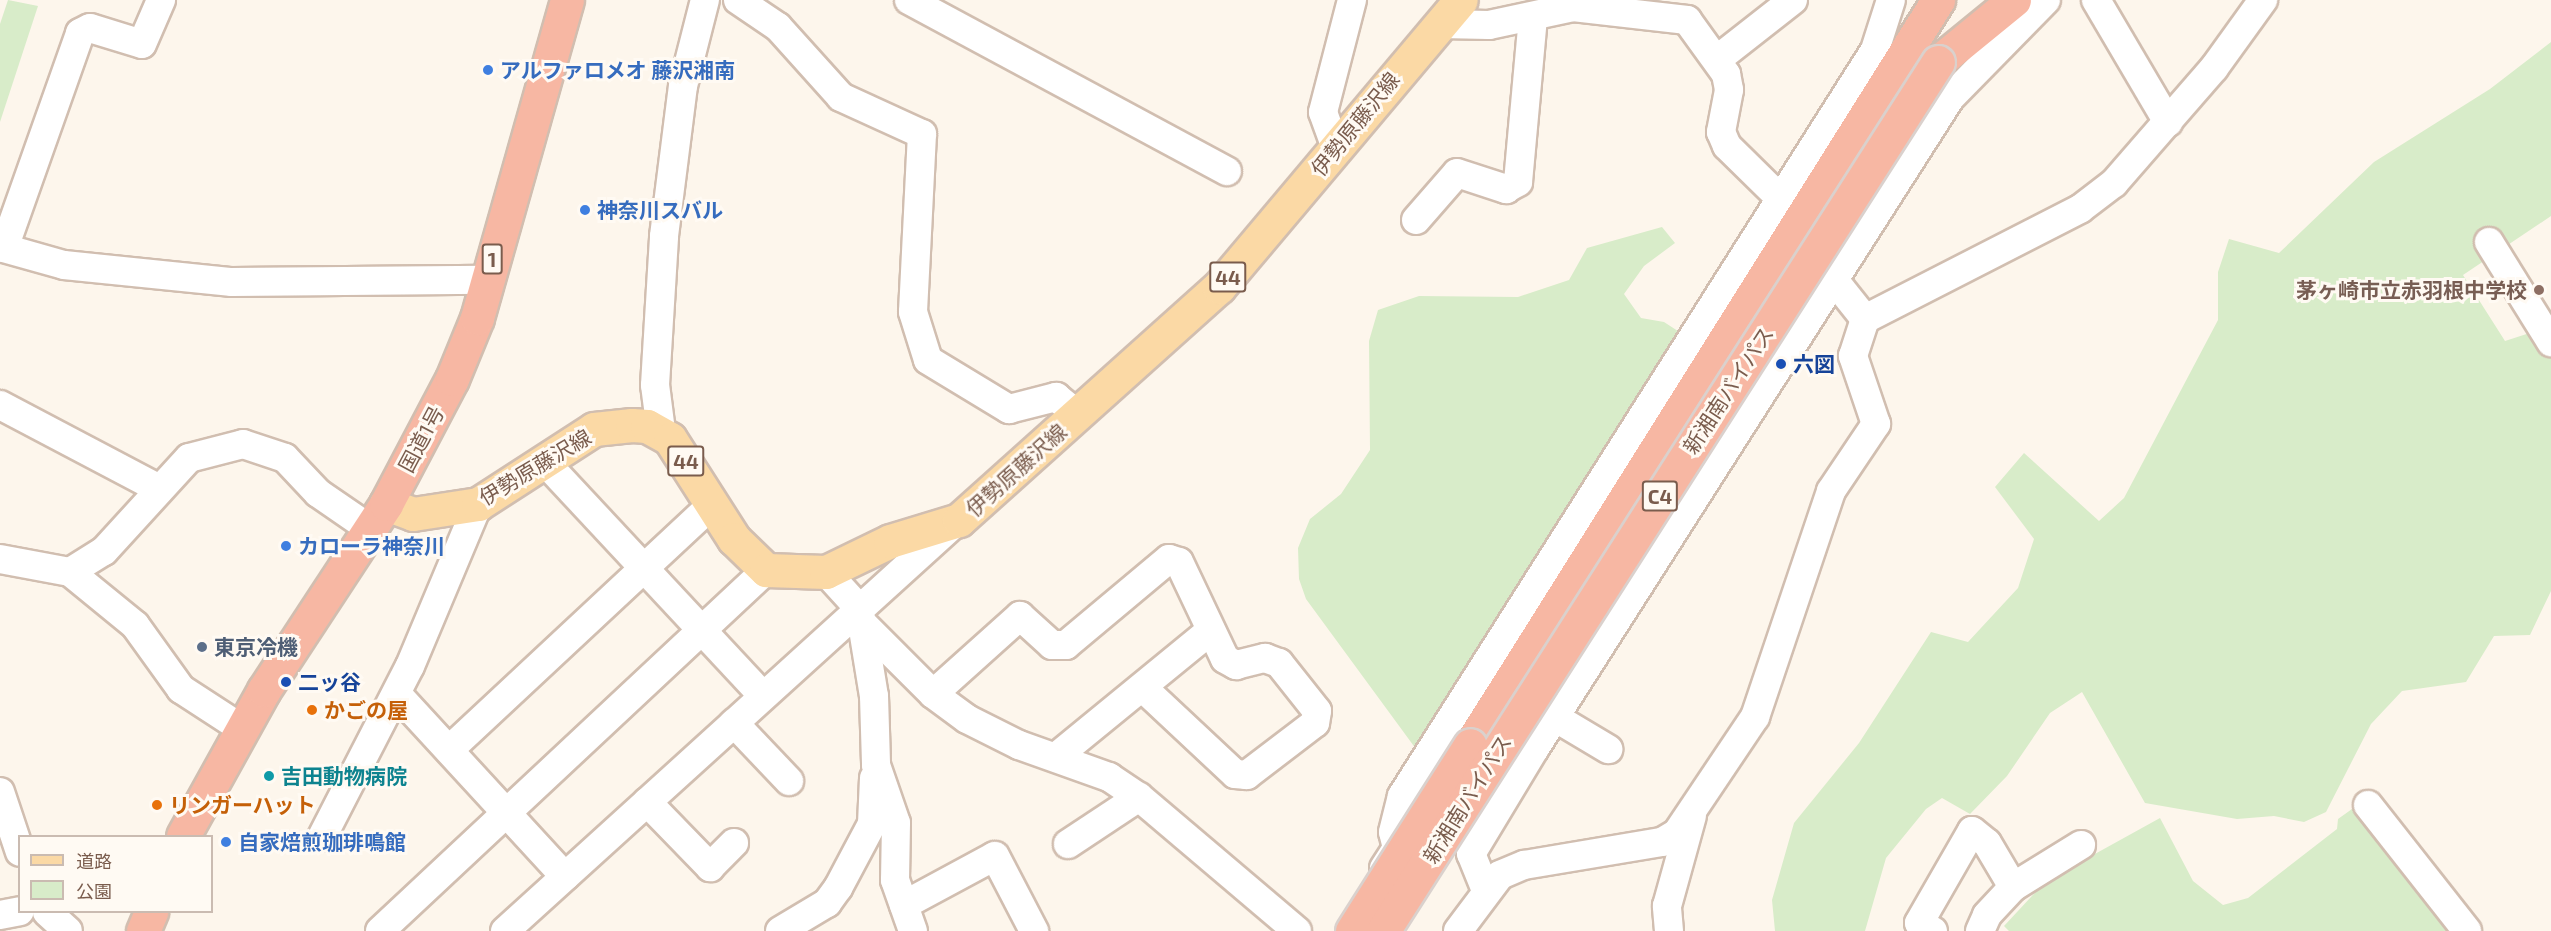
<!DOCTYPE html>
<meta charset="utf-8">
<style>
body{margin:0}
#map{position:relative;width:2551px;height:931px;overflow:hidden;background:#fdf6ec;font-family:"Exo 2","Noto Sans JP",sans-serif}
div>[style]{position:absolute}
.green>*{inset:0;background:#d8ecc9}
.roads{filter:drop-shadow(2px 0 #d1beb0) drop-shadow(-2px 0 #d1beb0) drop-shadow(0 2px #d1beb0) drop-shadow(0 -2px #d1beb0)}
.minor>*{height:28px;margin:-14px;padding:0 14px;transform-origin:14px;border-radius:14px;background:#fff}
.major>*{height:33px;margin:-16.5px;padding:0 16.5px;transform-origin:16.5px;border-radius:16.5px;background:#fbd9a5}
.highway>*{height:33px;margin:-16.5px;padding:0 16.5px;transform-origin:16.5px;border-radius:16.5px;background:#f7b7a3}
.bridges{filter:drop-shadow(2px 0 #dad1cd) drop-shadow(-2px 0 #dad1cd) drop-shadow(0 2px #dad1cd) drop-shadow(0 -2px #dad1cd)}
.highway-bridge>*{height:33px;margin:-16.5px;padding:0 16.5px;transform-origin:16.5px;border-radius:16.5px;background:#f7b7a3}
.dots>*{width:16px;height:16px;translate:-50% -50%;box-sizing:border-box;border:3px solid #fffaf3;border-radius:50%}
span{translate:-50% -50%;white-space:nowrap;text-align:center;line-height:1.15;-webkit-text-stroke:6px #fffaf3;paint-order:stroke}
.shield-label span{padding:2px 4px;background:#fffaf3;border:2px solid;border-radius:4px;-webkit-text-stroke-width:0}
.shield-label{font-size:20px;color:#7a5c4d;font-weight:700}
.shop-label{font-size:21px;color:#366cbe;font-weight:700}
.left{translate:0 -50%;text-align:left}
.street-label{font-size:21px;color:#7a5c4d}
.education-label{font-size:21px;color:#785e54;font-weight:700}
.right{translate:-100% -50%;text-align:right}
.transit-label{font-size:21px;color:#164399;font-weight:700}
.service-label{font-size:21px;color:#4e5e75;font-weight:700}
.food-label{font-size:21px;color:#c56008;font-weight:700}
.culture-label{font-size:21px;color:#0d838f;font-weight:700}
.legend{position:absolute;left:18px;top:835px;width:195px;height:78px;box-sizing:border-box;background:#fffaf3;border:2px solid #cabbb1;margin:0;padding:8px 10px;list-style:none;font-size:18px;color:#7a5c4d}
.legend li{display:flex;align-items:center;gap:12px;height:30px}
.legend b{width:30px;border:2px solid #cabbb1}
</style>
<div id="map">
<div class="green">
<div style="clip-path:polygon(8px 0,38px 6px,0 122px,0 24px)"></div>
<div style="clip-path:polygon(2551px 42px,2551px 216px,2463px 275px,2505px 341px,2551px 326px,2551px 591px,2530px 635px,2494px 636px,2466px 682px,2402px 691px,2371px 724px,2326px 812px,2304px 822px,2274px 816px,2237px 819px,2145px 803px,2082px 692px,2050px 713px,2007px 776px,1970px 814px,1942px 798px,1926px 809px,1886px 858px,1865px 931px,1775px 931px,1772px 900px,1794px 823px,1859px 743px,1931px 632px,1968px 642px,2018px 588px,2034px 539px,1995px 487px,2024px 453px,2099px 521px,2124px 498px,2218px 320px,2218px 272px,2229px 239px,2279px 253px,2374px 162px,2490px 89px)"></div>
<div style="clip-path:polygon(1662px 227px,1675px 243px,1644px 266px,1624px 294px,1641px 318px,1664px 322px,1684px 335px,1416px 749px,1306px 599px,1299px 579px,1298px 548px,1310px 519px,1341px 494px,1370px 450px,1369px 341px,1378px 310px,1419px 296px,1518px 297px,1569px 280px,1587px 248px)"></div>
<div style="clip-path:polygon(2359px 804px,2457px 931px,2009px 931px,2004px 926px,2046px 881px,2160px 818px,2193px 881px,2223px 905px,2248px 898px,2337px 829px,2338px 819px)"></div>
</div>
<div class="roads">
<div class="minor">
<div style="left:738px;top:0;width:48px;rotate:34deg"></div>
<div style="left:778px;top:27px;width:94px;rotate:48deg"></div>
<div style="left:841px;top:97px;width:89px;rotate:24.6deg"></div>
<div style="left:922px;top:134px;width:178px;rotate:92.9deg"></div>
<div style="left:913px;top:312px;width:50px;rotate:72.6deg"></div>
<div style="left:928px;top:360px;width:95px;rotate:31.2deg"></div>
<div style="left:1009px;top:409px;width:49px;rotate:-14.3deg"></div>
<div style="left:1056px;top:397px;width:28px;rotate:39deg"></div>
<div style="left:909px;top:0;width:361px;rotate:28.3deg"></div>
<div style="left:2096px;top:0;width:142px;rotate:59.5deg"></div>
<div style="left:1441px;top:24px;width:48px;rotate:1.2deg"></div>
<div style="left:1489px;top:25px;width:86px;rotate:-12.1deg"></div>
<div style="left:1573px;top:7px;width:115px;rotate:6.5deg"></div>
<div style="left:1687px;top:20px;width:67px;rotate:54.2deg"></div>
<div style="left:1726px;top:74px;width:16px;rotate:79deg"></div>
<div style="left:1729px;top:90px;width:43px;rotate:100.8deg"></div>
<div style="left:1721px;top:132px;width:15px;rotate:67deg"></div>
<div style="left:1727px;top:146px;width:74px;rotate:44.5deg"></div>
<div style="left:1719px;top:58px;width:94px;rotate:-38.1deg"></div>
<div style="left:1336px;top:148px;width:38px;rotate:-110deg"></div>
<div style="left:1323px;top:112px;width:116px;rotate:-75.5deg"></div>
<div style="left:1416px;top:220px;width:62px;rotate:-48.9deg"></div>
<div style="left:1457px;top:173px;width:52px;rotate:18.1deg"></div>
<div style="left:1506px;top:189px;width:14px;rotate:-30deg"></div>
<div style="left:1518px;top:182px;width:165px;rotate:-84.8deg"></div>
<div style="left:2489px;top:242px;width:118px;rotate:58.2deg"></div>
<div style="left:0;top:247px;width:66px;rotate:15.7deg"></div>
<div style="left:64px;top:265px;width:169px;rotate:5.8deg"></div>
<div style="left:232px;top:282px;width:254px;rotate:-0.5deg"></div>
<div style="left:4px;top:248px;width:228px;rotate:-70.5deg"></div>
<div style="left:80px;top:33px;width:11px;rotate:-27deg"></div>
<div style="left:90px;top:28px;width:54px;rotate:17.1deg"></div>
<div style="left:142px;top:44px;width:48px;rotate:-66.6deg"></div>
<div style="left:1834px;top:280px;width:50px;rotate:51.5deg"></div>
<div style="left:0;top:405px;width:180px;rotate:27.8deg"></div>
<div style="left:661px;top:431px;width:46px;rotate:-97.4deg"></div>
<div style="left:655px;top:385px;width:149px;rotate:-86.5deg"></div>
<div style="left:664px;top:236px;width:151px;rotate:-82.8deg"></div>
<div style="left:683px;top:86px;width:89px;rotate:-75.7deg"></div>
<div style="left:544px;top:461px;width:321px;rotate:47deg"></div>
<div style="left:0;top:559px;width:71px;rotate:10.5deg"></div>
<div style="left:70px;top:572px;width:84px;rotate:39.2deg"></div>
<div style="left:135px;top:625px;width:79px;rotate:54.3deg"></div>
<div style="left:181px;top:689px;width:72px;rotate:33deg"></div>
<div style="left:70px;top:572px;width:40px;rotate:-32deg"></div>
<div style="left:104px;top:551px;width:126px;rotate:-47.6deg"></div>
<div style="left:189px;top:458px;width:56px;rotate:-14.5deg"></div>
<div style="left:243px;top:444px;width:44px;rotate:18.4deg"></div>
<div style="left:285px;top:458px;width:48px;rotate:46.7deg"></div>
<div style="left:318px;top:493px;width:62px;rotate:34.5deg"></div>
<div style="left:826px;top:572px;width:47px;rotate:47.6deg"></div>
<div style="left:858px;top:607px;width:16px;rotate:76deg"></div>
<div style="left:862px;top:623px;width:74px;rotate:80.7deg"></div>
<div style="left:874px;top:696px;width:69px;rotate:88.3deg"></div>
<div style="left:876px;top:765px;width:61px;rotate:71deg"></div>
<div style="left:896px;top:823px;width:57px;rotate:91deg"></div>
<div style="left:895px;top:880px;width:54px;rotate:70.6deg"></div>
<div style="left:862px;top:623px;width:100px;rotate:45deg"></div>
<div style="left:933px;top:694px;width:42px;rotate:36.3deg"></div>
<div style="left:967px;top:719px;width:58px;rotate:26.6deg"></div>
<div style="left:1019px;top:745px;width:96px;rotate:19.6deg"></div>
<div style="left:1109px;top:777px;width:36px;rotate:34deg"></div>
<div style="left:1139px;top:797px;width:207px;rotate:40.3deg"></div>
<div style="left:397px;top:694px;width:248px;rotate:47.4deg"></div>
<div style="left:933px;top:694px;width:117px;rotate:-41.9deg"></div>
<div style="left:1020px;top:616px;width:43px;rotate:42.2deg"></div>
<div style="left:1052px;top:645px;width:14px"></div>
<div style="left:1066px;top:645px;width:134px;rotate:-39.9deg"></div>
<div style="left:1169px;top:559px;width:10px;rotate:17deg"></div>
<div style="left:1179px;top:562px;width:107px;rotate:64.6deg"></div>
<div style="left:1225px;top:659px;width:13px;rotate:29deg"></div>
<div style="left:1236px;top:665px;width:30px;rotate:-14deg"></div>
<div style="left:1265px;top:658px;width:15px;rotate:20deg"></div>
<div style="left:1279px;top:663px;width:61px;rotate:51.6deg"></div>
<div style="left:1317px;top:711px;width:12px;rotate:99deg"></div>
<div style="left:1315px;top:723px;width:86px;rotate:142.6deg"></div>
<div style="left:1247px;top:775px;width:12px;rotate:-175deg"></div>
<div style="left:1235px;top:774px;width:127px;rotate:-136.9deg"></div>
<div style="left:1556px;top:718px;width:61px;rotate:30.8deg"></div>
<div style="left:734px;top:723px;width:80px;rotate:46.5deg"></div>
<div style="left:449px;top:750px;width:361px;rotate:-43deg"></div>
<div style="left:1056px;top:757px;width:200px;rotate:-39.3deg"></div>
<div style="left:1480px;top:773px;width:60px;rotate:-24.4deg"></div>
<div style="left:1535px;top:748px;width:771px;rotate:-57.44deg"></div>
<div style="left:1950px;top:98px;width:137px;rotate:-45.6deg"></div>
<div style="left:0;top:792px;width:63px;rotate:71.6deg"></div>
<div style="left:647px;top:802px;width:91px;rotate:45.9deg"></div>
<div style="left:710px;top:867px;width:34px;rotate:-45deg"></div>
<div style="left:2368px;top:805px;width:160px;rotate:51.8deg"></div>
<div style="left:322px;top:837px;width:192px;rotate:-62.8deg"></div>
<div style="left:410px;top:666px;width:176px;rotate:-67.2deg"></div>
<div style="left:1068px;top:844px;width:85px;rotate:-33.5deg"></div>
<div style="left:1384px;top:868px;width:24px;rotate:-57deg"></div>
<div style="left:1397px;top:848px;width:16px;rotate:-104deg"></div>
<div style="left:1393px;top:832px;width:37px;rotate:-76deg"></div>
<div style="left:1402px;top:796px;width:883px;rotate:-57.62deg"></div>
<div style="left:1875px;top:50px;width:52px;rotate:-72.3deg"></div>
<div style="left:1485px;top:888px;width:37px;rotate:-112deg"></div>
<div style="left:1471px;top:854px;width:124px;rotate:-58.9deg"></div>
<div style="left:904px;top:905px;width:103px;rotate:-28.3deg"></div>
<div style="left:995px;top:856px;width:85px;rotate:62.5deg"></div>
<div style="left:47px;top:912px;width:28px;rotate:42deg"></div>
<div style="left:0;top:915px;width:20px;rotate:-11deg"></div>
<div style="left:380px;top:931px;width:529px;rotate:-43.08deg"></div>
<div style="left:505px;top:931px;width:610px;rotate:-42.21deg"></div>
<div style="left:780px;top:931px;width:55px;rotate:-30.8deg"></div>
<div style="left:827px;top:903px;width:19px;rotate:-54deg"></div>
<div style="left:838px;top:888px;width:72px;rotate:-62deg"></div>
<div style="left:872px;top:824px;width:46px;rotate:-87.5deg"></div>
<div style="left:1458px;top:931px;width:70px;rotate:-53.1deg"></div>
<div style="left:1500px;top:875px;width:26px;rotate:-23deg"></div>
<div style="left:1524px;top:865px;width:140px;rotate:-9.5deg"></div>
<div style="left:1662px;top:842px;width:17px;rotate:-31deg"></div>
<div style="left:1677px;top:833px;width:140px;rotate:-56.1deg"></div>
<div style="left:1755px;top:717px;width:238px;rotate:-71.4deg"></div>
<div style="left:1831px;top:491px;width:81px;rotate:-56.1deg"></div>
<div style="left:1876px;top:424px;width:72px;rotate:-108.7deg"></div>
<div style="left:1853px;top:356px;width:39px;rotate:-72deg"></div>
<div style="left:1865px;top:319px;width:242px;rotate:-27.1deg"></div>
<div style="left:2080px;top:209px;width:43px;rotate:-37.4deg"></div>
<div style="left:2114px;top:183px;width:152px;rotate:-49deg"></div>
<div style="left:2214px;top:68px;width:84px;rotate:-54.2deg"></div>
<div style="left:1669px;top:931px;width:25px;rotate:-95deg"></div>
<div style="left:1667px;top:906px;width:93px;rotate:-74.5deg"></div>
<div style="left:1933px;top:931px;width:16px;rotate:-150deg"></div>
<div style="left:1919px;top:923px;width:106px;rotate:-60.1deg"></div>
<div style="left:1972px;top:831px;width:19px;rotate:39deg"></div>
<div style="left:1987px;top:843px;width:51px;rotate:59.4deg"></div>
<div style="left:1980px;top:931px;width:17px;rotate:-66deg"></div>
<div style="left:1987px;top:915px;width:38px;rotate:-47deg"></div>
<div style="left:2013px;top:887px;width:80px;rotate:-31.7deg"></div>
</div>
<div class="major">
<div style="left:386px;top:504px;width:29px;rotate:20deg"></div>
<div style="left:413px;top:514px;width:66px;rotate:-8.7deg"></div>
<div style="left:478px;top:504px;width:138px;rotate:-32.9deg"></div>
<div style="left:594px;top:429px;width:38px;rotate:-6deg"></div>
<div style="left:632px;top:425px;width:15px;rotate:4deg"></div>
<div style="left:647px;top:426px;width:26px;rotate:29deg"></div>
<div style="left:670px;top:439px;width:119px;rotate:57.4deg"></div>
<div style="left:734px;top:539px;width:45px;rotate:44.1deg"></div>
<div style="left:766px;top:570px;width:60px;rotate:1.9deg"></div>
<div style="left:826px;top:572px;width:71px;rotate:-25.8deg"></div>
<div style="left:890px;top:541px;width:72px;rotate:-16.9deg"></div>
<div style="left:959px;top:520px;width:349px;rotate:-41.9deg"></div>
<div style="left:1219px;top:287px;width:375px;rotate:-49.9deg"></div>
</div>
<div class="highway">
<div style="left:1938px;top:62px;width:98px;rotate:-39.2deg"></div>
<div style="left:1470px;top:745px;width:880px;rotate:-57.86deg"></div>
<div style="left:183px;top:836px;width:167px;rotate:-61deg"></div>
<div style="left:264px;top:690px;width:222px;rotate:-56.7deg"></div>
<div style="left:386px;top:504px;width:141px;rotate:-62.2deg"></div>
<div style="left:452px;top:379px;width:66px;rotate:-67.7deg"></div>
<div style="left:477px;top:318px;width:330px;rotate:-74.2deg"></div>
<div style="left:143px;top:931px;width:21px;rotate:-67deg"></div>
</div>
</div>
<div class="bridges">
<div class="highway-bridge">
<div style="left:1352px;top:931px;width:220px;rotate:-57.6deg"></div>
<div style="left:1383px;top:931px;width:1031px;rotate:-57.44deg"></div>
</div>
</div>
<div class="dots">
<div style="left:488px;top:70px;background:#3f7fe0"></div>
<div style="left:585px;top:210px;background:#3f7fe0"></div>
<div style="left:2539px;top:290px;background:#8d6e63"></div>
<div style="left:1781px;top:364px;background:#1a4fb4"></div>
<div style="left:286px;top:546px;background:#3f7fe0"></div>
<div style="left:202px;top:647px;background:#5c6f8a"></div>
<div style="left:286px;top:682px;background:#1a4fb4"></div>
<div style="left:312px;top:710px;background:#e8710a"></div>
<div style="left:269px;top:776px;background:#0f9aa8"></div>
<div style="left:157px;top:805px;background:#e8710a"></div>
<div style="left:226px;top:842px;background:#3f7fe0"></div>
</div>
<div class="shield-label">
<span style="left:492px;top:259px">1</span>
<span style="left:1228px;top:277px">44</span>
<span style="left:686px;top:461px">44</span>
<span style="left:1660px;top:496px">C4</span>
</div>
<div class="shop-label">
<span class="left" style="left:500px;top:70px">アルファロメオ 藤沢湘南</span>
<span class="left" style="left:597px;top:210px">神奈川スバル</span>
<span class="left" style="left:298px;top:546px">カローラ神奈川</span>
<span class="left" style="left:238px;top:842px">自家焙煎珈琲鳴館</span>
</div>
<div class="street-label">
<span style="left:1355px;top:124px;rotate:-51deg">伊勢原藤沢線</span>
<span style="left:1728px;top:390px;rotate:-57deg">新湘南バイパス</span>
<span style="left:421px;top:439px;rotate:-62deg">国道1号</span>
<span style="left:535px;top:467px;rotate:-31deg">伊勢原藤沢線</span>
<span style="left:1016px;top:470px;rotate:-42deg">伊勢原藤沢線</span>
<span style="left:1467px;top:799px;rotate:-58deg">新湘南バイパス</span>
</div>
<div class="education-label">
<span class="right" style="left:2527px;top:290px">茅ヶ崎市立赤羽根中学校</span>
</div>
<div class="transit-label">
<span class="left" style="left:1793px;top:364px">六図</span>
<span class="left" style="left:298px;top:682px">二ッ谷</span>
</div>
<div class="service-label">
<span class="left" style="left:214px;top:647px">東京冷機</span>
</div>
<div class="food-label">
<span class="left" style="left:324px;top:710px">かごの屋</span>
<span class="left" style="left:169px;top:805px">リンガーハット</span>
</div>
<div class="culture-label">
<span class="left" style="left:281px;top:776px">吉田動物病院</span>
</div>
<ul class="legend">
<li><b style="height:8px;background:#fbd9a5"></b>道路</li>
<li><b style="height:16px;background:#d8ecc9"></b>公園</li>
</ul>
</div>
